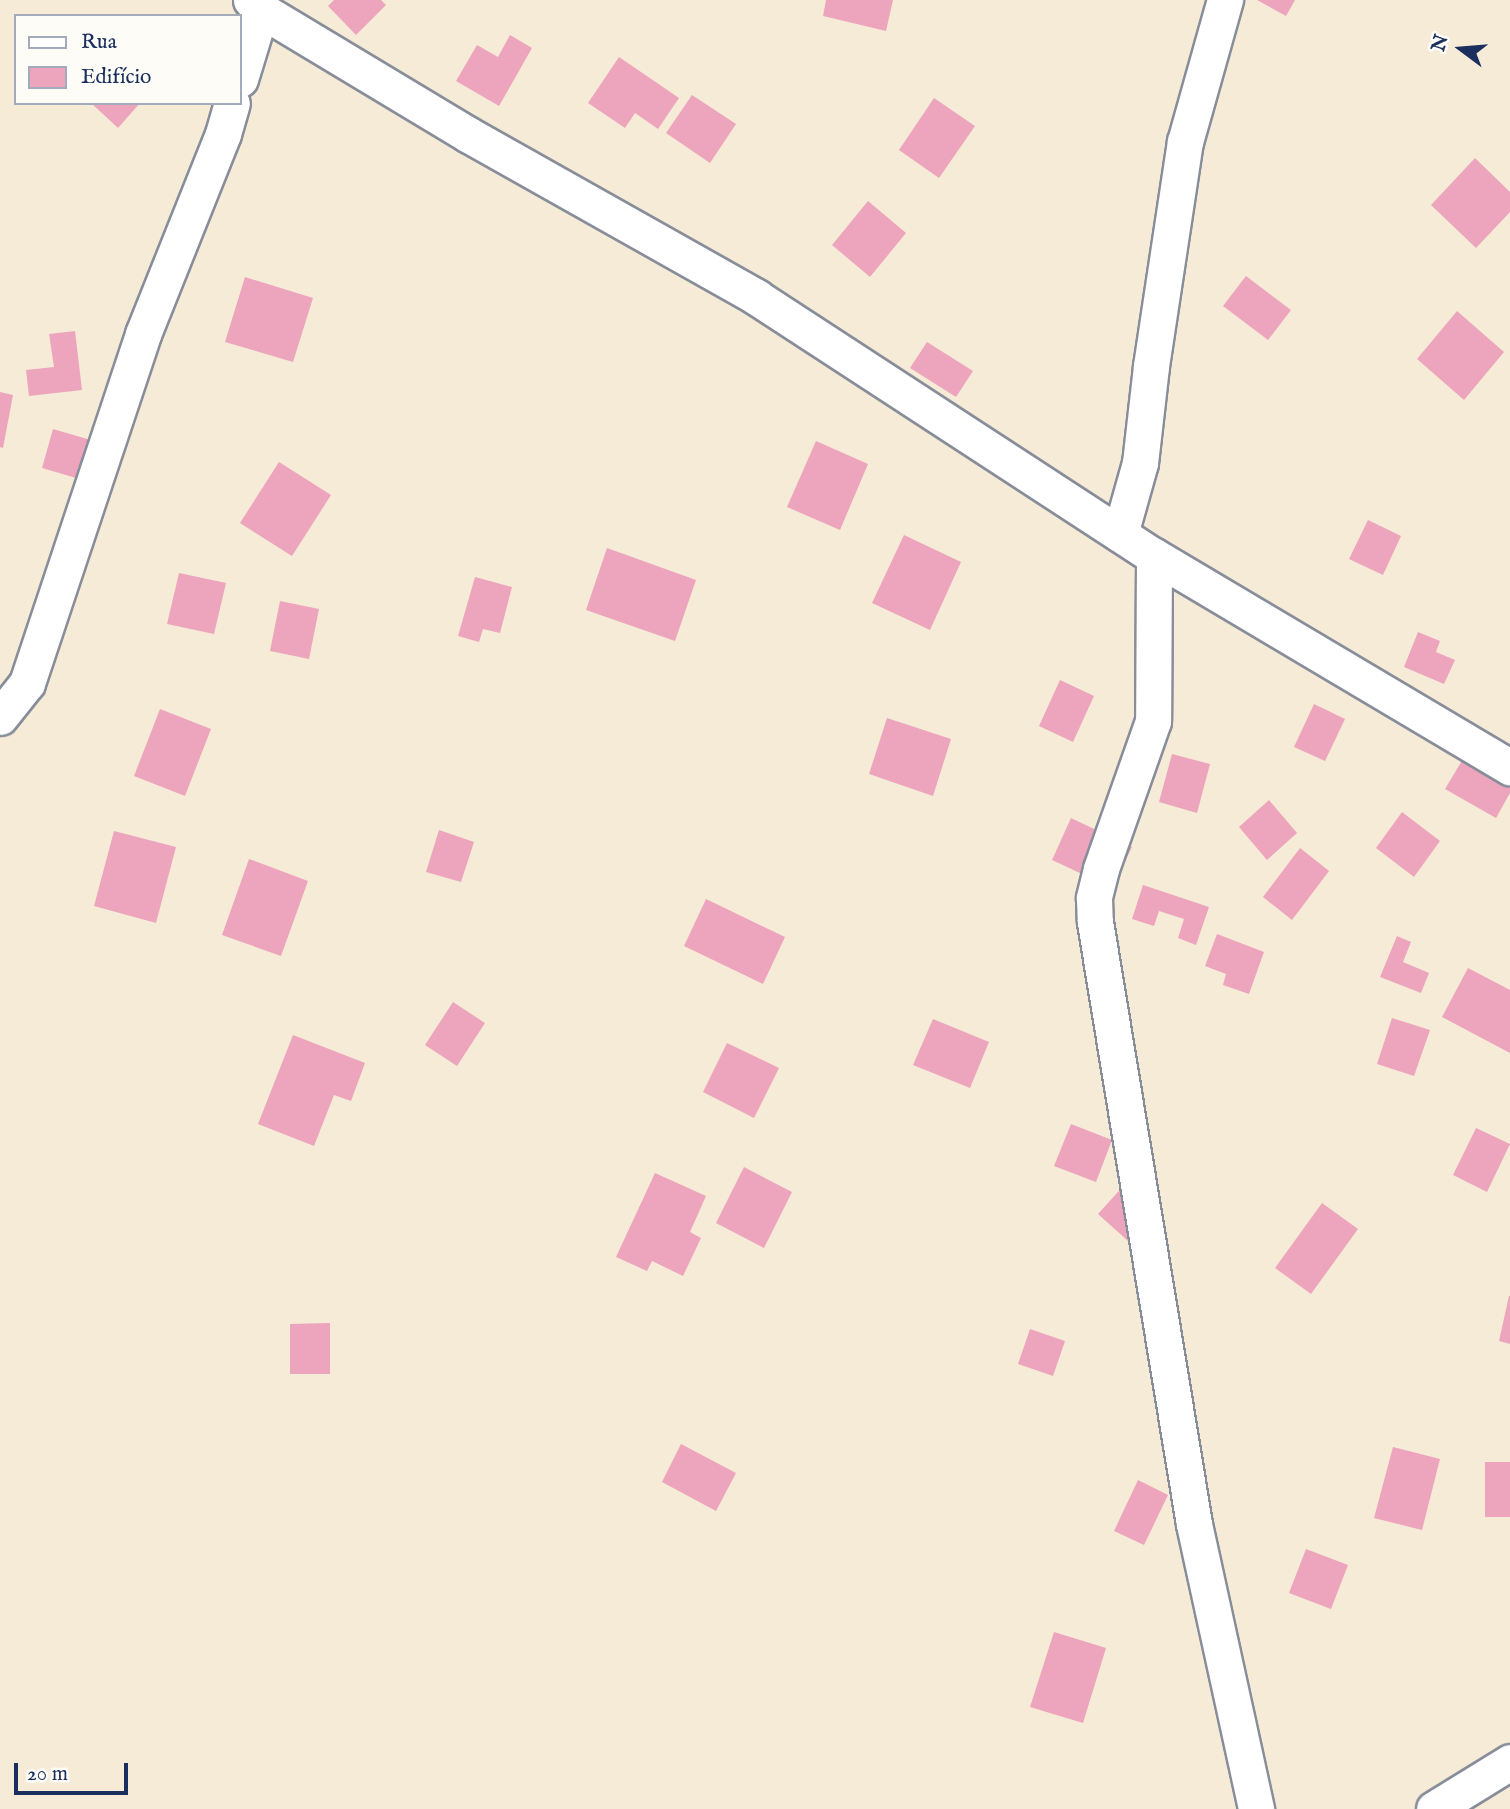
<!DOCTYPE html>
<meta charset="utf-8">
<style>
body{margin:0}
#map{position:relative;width:1510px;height:1809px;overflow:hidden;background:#f6ebd7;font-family:"IM FELL English",serif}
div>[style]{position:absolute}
.building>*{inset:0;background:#eca5bc}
.roads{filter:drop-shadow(2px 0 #888d9a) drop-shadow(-2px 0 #888d9a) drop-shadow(0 2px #888d9a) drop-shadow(0 -2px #888d9a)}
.street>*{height:35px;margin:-17.5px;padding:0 17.5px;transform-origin:17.5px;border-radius:17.5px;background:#fff}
span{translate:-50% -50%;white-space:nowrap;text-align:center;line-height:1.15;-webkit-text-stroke:5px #fdfcf7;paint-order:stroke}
.legend{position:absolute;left:14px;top:14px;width:228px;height:91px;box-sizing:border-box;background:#fdfcf7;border:2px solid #a3aaba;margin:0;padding:9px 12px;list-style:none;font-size:21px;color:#1b2f5e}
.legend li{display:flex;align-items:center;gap:14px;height:35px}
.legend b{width:35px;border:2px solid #a3aaba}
.north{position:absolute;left:1426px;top:14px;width:70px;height:70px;-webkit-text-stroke:5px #fdfcf7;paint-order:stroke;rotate:286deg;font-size:19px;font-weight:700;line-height:28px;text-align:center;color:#1b2f5e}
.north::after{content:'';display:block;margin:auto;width:24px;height:32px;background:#1b2f5e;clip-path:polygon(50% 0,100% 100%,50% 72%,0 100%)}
.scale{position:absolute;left:14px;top:1763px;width:114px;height:32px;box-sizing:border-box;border:4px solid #1b2f5e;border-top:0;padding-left:9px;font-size:21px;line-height:24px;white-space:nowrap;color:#1b2f5e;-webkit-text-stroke:5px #fdfcf7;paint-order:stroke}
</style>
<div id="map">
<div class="building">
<div style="clip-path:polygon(334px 0,381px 0,386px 5px,356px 35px,328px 6px)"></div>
<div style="clip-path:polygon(826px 0,893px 0,886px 31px,823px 16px)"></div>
<div style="clip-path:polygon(1257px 0,1295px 0,1286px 16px)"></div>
<div style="clip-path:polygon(510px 35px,532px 48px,499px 106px,456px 81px,477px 45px,498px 57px)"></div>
<div style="clip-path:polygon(619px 57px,679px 98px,658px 129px,635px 113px,625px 128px,588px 103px)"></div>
<div style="clip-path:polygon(692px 95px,736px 124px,710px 163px,666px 133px)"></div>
<div style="clip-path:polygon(934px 98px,975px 126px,939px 178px,899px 150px)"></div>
<div style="clip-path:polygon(91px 103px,140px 103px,118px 128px)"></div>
<div style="clip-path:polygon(1475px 158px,1510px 192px,1510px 212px,1476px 248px,1431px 205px)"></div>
<div style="clip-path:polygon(868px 201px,906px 233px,870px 277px,832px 245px)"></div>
<div style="clip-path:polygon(1246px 276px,1291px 310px,1268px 340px,1223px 306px)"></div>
<div style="clip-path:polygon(245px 277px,313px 298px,293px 362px,225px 342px)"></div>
<div style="clip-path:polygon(1457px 311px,1504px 352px,1464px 400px,1417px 359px)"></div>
<div style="clip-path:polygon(75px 331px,82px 390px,29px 396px,26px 370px,54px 367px,49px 334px)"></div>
<div style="clip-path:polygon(927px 342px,973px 371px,956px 397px,910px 368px)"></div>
<div style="clip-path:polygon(0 392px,13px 395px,3px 448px,0 447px)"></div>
<div style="clip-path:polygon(53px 429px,101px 443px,90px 482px,42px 468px)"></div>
<div style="clip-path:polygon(816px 441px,868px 464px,840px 530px,787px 507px)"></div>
<div style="clip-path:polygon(279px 462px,331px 495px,292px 556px,240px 523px)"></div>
<div style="clip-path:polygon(1368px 520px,1401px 536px,1383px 575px,1349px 559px)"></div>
<div style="clip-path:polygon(904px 535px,961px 562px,930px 630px,872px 603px)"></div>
<div style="clip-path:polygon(607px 548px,696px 580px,675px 641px,586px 610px)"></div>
<div style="clip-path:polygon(179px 573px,226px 583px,214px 634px,167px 624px)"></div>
<div style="clip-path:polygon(475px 577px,512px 587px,500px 633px,483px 629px,479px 642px,458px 636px)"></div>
<div style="clip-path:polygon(280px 601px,319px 609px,309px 659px,270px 651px)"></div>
<div style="clip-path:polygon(1418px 632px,1440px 641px,1436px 652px,1455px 660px,1444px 684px,1404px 667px)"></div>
<div style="clip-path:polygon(1060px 680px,1094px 696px,1073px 742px,1039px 726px)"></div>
<div style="clip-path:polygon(1314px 704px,1345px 719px,1325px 761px,1294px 747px)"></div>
<div style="clip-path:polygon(160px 709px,211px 729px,185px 796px,134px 776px)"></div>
<div style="clip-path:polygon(887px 718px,951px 739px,933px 796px,869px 774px)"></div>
<div style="clip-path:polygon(1172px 754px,1210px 764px,1197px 813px,1159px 802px)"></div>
<div style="clip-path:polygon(1463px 759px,1510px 786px,1510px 793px,1496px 818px,1445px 789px)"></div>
<div style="clip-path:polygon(1269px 800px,1297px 833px,1267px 860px,1239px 827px)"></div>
<div style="clip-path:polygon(1402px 812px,1440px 841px,1414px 877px,1376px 848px)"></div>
<div style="clip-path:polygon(1071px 818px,1132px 847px,1112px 888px,1052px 860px)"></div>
<div style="clip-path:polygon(439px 830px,474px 842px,461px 882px,426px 872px)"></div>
<div style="clip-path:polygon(114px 831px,176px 847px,156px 923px,94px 906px)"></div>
<div style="clip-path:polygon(1300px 848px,1329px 871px,1292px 920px,1263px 897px)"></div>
<div style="clip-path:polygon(249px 859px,308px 881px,281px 956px,222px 935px)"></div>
<div style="clip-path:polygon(1143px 885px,1209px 907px,1196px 945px,1178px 938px,1184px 919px,1159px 911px,1154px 926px,1132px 919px)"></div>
<div style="clip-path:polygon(706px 899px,785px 937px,763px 984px,684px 946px)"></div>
<div style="clip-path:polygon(1217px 934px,1264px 952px,1249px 994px,1223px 985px,1226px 974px,1205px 966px)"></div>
<div style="clip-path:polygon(1397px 936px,1411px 942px,1403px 962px,1429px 973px,1421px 993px,1380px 977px)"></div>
<div style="clip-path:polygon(1468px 968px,1510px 990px,1510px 1053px,1442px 1017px)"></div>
<div style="clip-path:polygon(453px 1002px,485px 1023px,457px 1066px,425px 1045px)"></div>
<div style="clip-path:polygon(1392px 1018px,1430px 1030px,1414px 1076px,1377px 1064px)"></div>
<div style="clip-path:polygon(933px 1019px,989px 1042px,970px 1088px,913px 1065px)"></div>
<div style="clip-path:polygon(293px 1035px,365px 1063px,351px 1101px,334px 1095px,314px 1146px,258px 1124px)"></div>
<div style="clip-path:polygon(727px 1043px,779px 1068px,754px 1118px,703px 1092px)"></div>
<div style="clip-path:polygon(1071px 1124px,1112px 1140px,1096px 1182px,1054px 1166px)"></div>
<div style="clip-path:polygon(1476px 1128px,1510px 1144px,1487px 1192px,1453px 1175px)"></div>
<div style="clip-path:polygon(744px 1167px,792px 1192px,764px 1248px,716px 1223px)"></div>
<div style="clip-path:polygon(655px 1173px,706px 1196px,690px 1232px,701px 1238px,683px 1276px,652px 1261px,647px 1271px,616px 1257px)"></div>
<div style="clip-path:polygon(1128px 1181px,1157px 1208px,1128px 1241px,1098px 1214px)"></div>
<div style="clip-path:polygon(1322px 1203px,1358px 1229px,1311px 1294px,1275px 1268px)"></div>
<div style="clip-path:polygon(1509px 1296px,1510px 1296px,1510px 1344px,1499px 1341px)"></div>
<div style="clip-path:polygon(330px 1323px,330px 1374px,290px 1374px,290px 1324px)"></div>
<div style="clip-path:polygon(1030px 1329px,1065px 1341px,1053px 1376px,1018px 1364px)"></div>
<div style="clip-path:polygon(681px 1444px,736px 1473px,716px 1511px,662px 1482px)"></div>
<div style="clip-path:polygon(1393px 1447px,1440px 1459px,1422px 1530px,1374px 1518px)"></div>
<div style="clip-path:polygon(1485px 1462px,1510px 1462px,1510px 1517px,1485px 1517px)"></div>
<div style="clip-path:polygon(1138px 1480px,1168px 1495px,1144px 1545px,1114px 1531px)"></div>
<div style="clip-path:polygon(1306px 1549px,1348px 1565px,1331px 1609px,1289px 1593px)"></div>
<div style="clip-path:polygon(1054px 1632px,1106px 1648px,1083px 1723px,1030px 1707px)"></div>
</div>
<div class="roads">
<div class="street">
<div style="left:251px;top:0;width:14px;rotate:45deg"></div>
<div style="left:261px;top:10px;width:243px;rotate:31deg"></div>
<div style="left:469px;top:135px;width:330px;rotate:29.4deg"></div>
<div style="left:756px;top:297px;width:475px;rotate:33.1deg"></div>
<div style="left:1154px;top:556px;width:414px;rotate:30.7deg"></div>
<div style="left:240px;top:79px;width:72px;rotate:-73.1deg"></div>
<div style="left:1120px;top:534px;width:74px;rotate:-74.3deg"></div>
<div style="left:1140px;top:463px;width:98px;rotate:-83.5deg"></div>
<div style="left:1151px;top:366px;width:227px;rotate:-81.4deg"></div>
<div style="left:1185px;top:142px;width:148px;rotate:-74.3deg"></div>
<div style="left:1154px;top:556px;width:165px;rotate:90.3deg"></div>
<div style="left:1153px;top:721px;width:157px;rotate:109.4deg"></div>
<div style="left:1101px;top:869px;width:30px;rotate:104deg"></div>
<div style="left:1094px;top:898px;width:24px;rotate:88deg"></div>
<div style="left:1095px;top:922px;width:610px;rotate:80.66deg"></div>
<div style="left:1194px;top:1524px;width:292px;rotate:77.7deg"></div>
<div style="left:0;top:717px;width:43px;rotate:-51.5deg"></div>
<div style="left:27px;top:683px;width:368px;rotate:-71.6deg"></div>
<div style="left:143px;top:334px;width:215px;rotate:-68.2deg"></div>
<div style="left:223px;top:134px;width:32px;rotate:-74deg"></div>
<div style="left:1434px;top:1809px;width:89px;rotate:-31.7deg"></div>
</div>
</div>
<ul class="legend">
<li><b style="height:9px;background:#fff"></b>Rua</li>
<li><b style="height:19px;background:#eca5bc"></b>Edifício</li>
</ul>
<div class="north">N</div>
<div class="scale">20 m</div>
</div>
